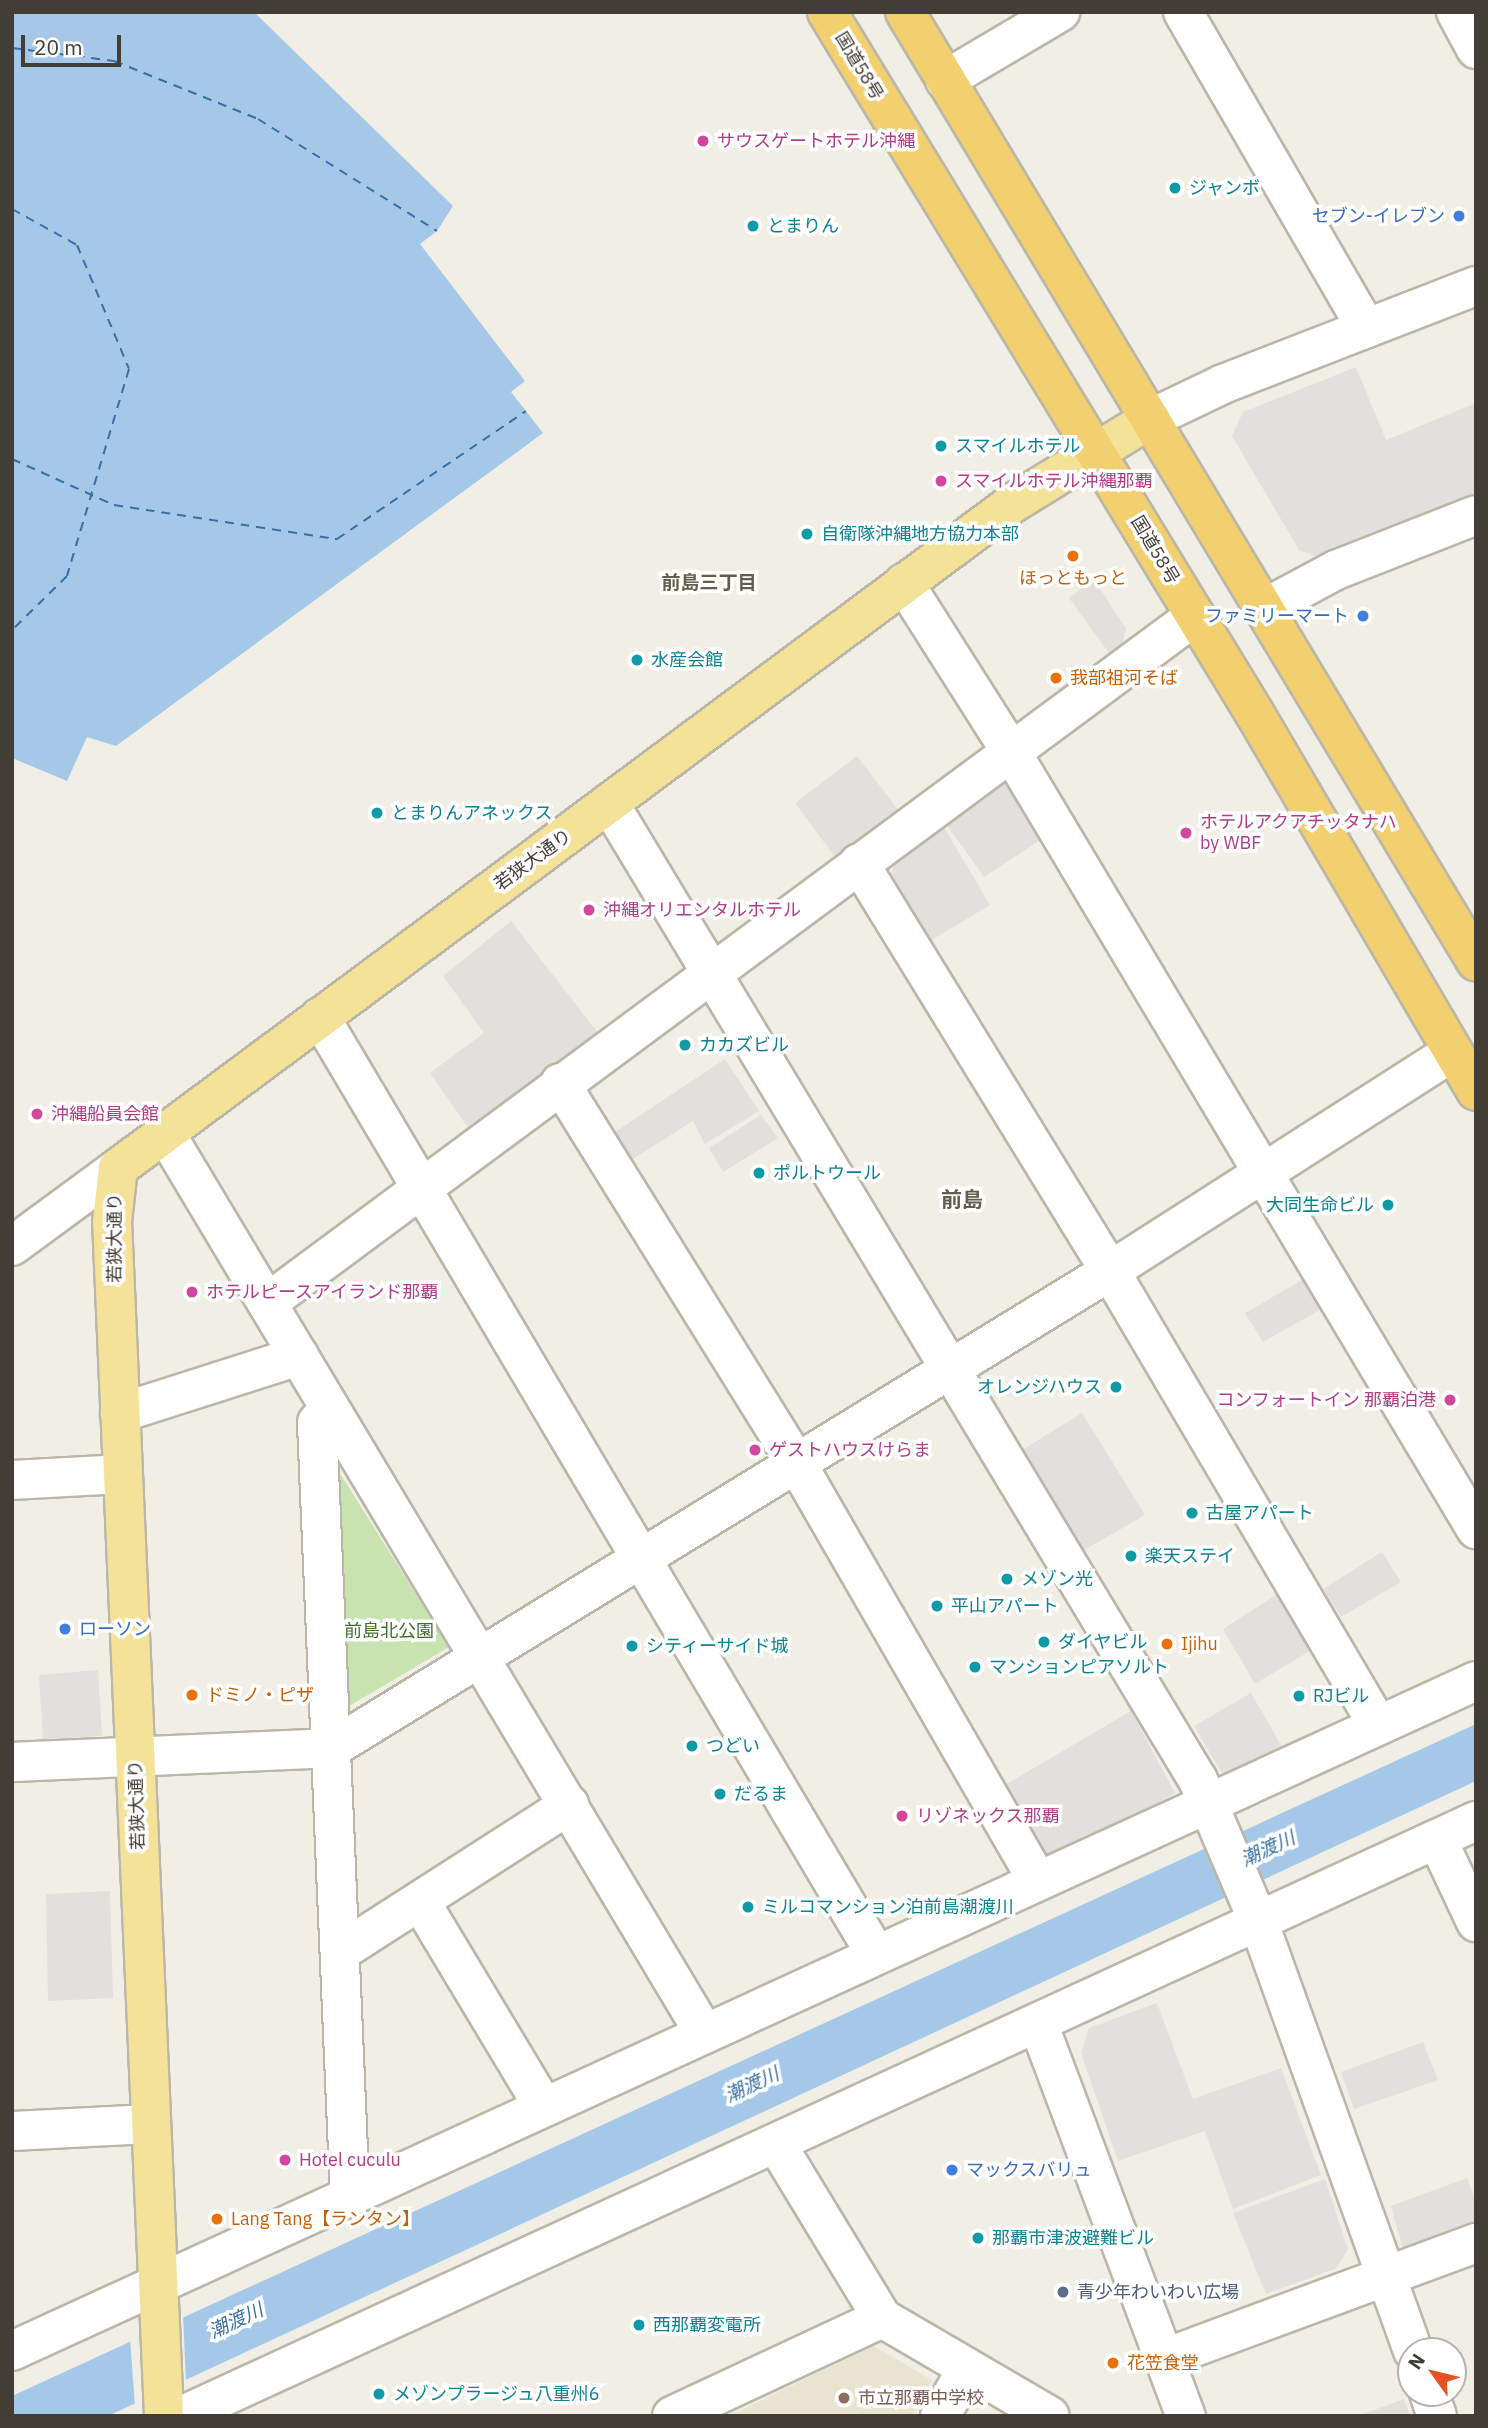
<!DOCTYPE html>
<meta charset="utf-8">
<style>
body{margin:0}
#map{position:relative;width:1488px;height:2428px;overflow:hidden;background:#f1eee5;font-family:"IBM Plex Sans","Noto Sans JP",sans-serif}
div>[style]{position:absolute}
.education>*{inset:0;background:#e9e4cf}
.green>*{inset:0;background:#c8e2b0}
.parking>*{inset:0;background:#e2e0dc}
.water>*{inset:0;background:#a5c8e9}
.pier>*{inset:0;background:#f1eee5}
.ferry>*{height:2px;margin-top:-1px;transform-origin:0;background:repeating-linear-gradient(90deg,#386ea5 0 9px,transparent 0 16px)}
.roads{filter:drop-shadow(2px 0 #bbb6a8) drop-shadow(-2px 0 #bbb6a8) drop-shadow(0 2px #bbb6a8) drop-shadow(0 -2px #bbb6a8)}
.minor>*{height:38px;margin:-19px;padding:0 19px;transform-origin:19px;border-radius:19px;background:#fff}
.major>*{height:38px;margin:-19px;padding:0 19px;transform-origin:19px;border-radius:19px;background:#f5e299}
.highway>*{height:38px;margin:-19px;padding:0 19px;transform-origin:19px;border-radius:19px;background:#f2d06f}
.dots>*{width:19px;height:19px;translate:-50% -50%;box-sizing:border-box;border:4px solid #fff;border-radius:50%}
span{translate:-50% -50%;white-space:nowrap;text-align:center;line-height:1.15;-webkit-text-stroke:7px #fff;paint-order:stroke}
.street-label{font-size:18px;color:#423e35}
.hotel-label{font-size:18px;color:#b23c85}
.left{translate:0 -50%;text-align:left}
.right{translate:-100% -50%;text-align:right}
.culture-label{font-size:18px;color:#0d838f}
.shop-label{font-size:18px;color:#366cbe}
.food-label{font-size:18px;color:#c56008}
.park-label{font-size:18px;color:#416f2d}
.service-label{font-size:18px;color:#4e5e75}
.education-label{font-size:18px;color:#785e54}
.neighbourhood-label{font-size:19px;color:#645d4d;font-weight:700}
.water-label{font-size:19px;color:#386ea5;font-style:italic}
.quarter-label{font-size:21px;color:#645d4d;font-weight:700}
.frame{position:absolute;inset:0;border:14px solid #423e35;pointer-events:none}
.north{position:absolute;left:1397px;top:2337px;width:70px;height:70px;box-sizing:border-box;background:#fff;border:2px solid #b3b2ae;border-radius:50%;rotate:304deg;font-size:19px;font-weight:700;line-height:28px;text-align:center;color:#423e35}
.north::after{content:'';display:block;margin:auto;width:24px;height:32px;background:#e85124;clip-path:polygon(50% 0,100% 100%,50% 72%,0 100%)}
.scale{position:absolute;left:21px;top:35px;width:100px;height:32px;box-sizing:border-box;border:4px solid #423e35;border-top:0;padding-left:9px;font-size:21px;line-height:24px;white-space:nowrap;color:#423e35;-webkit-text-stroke:5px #fff;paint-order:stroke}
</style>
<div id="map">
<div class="education">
<div style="clip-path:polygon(874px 2346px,932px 2380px,912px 2416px,729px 2416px)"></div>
</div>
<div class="green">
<div style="clip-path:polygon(339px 1472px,449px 1647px,349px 1706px)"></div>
</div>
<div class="parking">
<div style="clip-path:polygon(1356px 367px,1386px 440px,1476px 403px,1476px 498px,1323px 559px,1299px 550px,1232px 436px,1243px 412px)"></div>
<div style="clip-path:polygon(1094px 579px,1126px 629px,1122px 644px,1109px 653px,1069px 598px)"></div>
<div style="clip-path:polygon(857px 756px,899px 811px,835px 857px,795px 803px)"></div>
<div style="clip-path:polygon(1006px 777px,1045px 837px,984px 877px,946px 824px)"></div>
<div style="clip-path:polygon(942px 824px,990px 905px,930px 941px,891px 877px,895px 860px)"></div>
<div style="clip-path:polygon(511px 921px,598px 1033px,469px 1129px,430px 1073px,484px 1033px,443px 976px)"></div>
<div style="clip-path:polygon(725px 1059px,759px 1111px,705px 1144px,693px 1121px,633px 1159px,615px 1132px)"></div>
<div style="clip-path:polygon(761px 1115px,778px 1138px,723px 1172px,709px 1148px)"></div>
<div style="clip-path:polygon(1309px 1276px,1327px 1306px,1263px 1342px,1245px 1313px)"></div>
<div style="clip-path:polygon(1082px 1413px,1145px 1515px,1079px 1553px,1019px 1452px)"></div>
<div style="clip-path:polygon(1382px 1552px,1401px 1582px,1341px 1617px,1323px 1589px)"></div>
<div style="clip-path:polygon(1279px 1593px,1313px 1649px,1255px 1684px,1223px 1629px)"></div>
<div style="clip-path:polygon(98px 1670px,102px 1736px,43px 1739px,39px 1675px)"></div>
<div style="clip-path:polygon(1251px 1693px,1282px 1747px,1223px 1775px,1194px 1726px)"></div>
<div style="clip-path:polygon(1131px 1711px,1175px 1793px,1049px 1866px,1003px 1786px)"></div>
<div style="clip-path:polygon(110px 1891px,113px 1998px,48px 2001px,46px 1894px)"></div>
<div style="clip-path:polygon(1157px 2003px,1193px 2099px,1281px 2068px,1321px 2175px,1233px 2209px,1205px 2131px,1118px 2161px,1081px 2053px,1089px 2028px)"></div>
<div style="clip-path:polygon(1423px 2042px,1438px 2080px,1354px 2109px,1341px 2072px)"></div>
<div style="clip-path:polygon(1467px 2178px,1476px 2202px,1476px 2228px,1404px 2253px,1391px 2206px)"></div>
<div style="clip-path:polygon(1325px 2179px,1348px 2250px,1335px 2269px,1266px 2294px,1233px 2213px)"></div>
<div style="clip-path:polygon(1404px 2399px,1410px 2416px,1358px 2416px)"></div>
</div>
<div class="water">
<div style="clip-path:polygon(12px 12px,254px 12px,453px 206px,437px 231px,420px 244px,525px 381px,511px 392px,543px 433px,116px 746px,87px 737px,67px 781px,12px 758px)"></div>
<div style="clip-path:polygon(1476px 1724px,1476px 1781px,108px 2416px,12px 2416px,12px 2396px)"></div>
</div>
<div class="pier">
<div style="clip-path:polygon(183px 2314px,186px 2383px,135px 2407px,130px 2338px)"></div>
</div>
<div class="ferry">
<div style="left:12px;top:48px;width:103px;rotate:7.3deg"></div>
<div style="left:114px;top:61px;width:155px;rotate:21.9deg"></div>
<div style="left:258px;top:119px;width:211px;rotate:32deg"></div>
<div style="left:12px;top:209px;width:74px;rotate:29deg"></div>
<div style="left:77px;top:245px;width:134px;rotate:67.2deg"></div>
<div style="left:129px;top:369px;width:216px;rotate:106.7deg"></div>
<div style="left:67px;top:576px;width:77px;rotate:135.5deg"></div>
<div style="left:12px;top:459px;width:112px;rotate:24.3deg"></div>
<div style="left:114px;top:505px;width:226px;rotate:8.7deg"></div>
<div style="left:337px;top:539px;width:228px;rotate:-34.1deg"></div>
</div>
<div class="roads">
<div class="minor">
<div style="left:1183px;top:12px;width:365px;rotate:59.9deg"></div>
<div style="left:1456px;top:12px;width:42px;rotate:61.6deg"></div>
<div style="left:945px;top:80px;width:134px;rotate:-30.6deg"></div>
<div style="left:1150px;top:419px;width:81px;rotate:-25.6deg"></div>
<div style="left:1223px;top:384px;width:271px;rotate:-21.2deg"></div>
<div style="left:904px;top:583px;width:198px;rotate:57.6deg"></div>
<div style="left:1010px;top:750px;width:908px;rotate:59.11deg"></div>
<div style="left:1265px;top:608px;width:81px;rotate:-28.2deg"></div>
<div style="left:1336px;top:570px;width:150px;rotate:-21.4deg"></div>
<div style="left:609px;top:803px;width:1141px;rotate:58.92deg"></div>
<div style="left:1198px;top:1780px;width:155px;rotate:66.9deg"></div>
<div style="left:1259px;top:1923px;width:455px;rotate:70.2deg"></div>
<div style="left:859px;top:863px;width:479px;rotate:58.4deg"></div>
<div style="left:1110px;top:1271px;width:527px;rotate:59.45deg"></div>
<div style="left:320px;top:1017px;width:1088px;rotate:59.33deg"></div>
<div style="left:560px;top:1083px;width:449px;rotate:58.1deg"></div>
<div style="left:797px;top:1464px;width:479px;rotate:60deg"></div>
<div style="left:164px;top:1131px;width:1049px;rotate:59.08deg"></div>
<div style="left:12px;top:1246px;width:132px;rotate:-36.3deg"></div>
<div style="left:267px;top:1303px;width:1155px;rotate:-36.51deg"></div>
<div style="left:329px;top:1408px;width:19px;rotate:129deg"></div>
<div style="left:317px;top:1423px;width:774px;rotate:87.56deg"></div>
<div style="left:120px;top:1413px;width:188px;rotate:-17.7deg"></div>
<div style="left:12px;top:1480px;width:110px;rotate:-3.1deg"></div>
<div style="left:12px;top:1762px;width:320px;rotate:-2.5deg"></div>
<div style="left:332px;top:1748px;width:913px;rotate:-31.51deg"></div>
<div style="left:1110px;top:1271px;width:406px;rotate:-32.6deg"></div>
<div style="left:1437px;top:1839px;width:92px;rotate:64.8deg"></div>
<div style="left:420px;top:1901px;width:239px;rotate:59deg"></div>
<div style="left:343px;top:1950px;width:269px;rotate:-32.7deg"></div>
<div style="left:1038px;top:2023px;width:420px;rotate:69.4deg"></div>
<div style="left:12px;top:2131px;width:138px;rotate:-2.9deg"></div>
<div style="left:777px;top:2145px;width:202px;rotate:58.7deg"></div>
<div style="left:882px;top:2318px;width:194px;rotate:30.3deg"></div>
<div style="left:12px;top:2351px;width:1610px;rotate:-24.59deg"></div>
<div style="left:1165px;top:2358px;width:332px;rotate:-20.3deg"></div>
<div style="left:1429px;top:2393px;width:24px;rotate:71deg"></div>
<div style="left:181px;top:2416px;width:1425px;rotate:-24.68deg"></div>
<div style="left:672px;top:2416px;width:232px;rotate:-25deg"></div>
<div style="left:940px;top:2416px;width:54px;rotate:-60.1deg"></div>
</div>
<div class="major">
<div style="left:164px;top:2416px;width:1195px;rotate:-92.49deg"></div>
<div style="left:112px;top:1222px;width:54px;rotate:-83.7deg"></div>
<div style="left:118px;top:1168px;width:1115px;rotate:-36.61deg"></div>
<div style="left:1013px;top:503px;width:161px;rotate:-31.5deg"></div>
</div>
<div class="highway">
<div style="left:827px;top:12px;width:822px;rotate:58.63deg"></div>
<div style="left:1255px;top:714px;width:437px;rotate:59.6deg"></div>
<div style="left:905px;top:12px;width:1108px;rotate:58.97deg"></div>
</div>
</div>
<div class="dots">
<div style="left:703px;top:141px;background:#d1479c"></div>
<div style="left:1175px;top:188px;background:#0f9aa8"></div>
<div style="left:1459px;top:216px;background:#3f7fe0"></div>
<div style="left:753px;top:226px;background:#0f9aa8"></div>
<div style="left:941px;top:446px;background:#0f9aa8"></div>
<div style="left:941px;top:481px;background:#d1479c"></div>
<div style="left:807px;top:534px;background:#0f9aa8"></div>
<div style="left:1073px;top:556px;background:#e8710a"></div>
<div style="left:1363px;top:616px;background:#3f7fe0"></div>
<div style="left:637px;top:660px;background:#0f9aa8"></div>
<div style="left:1056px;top:678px;background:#e8710a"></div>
<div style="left:377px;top:813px;background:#0f9aa8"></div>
<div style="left:1186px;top:833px;background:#d1479c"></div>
<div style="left:589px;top:910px;background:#d1479c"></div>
<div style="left:685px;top:1045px;background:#0f9aa8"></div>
<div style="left:37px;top:1114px;background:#d1479c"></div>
<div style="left:759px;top:1173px;background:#0f9aa8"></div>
<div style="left:1388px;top:1205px;background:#0f9aa8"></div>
<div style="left:192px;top:1292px;background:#d1479c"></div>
<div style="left:1116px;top:1387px;background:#0f9aa8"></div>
<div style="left:1450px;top:1400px;background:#d1479c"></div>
<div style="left:755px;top:1450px;background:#d1479c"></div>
<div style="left:1192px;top:1513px;background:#0f9aa8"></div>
<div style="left:1131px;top:1556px;background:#0f9aa8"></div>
<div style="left:1007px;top:1579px;background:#0f9aa8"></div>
<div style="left:937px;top:1606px;background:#0f9aa8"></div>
<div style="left:65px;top:1629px;background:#3f7fe0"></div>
<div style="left:1044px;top:1642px;background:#0f9aa8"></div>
<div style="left:1167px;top:1644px;background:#e8710a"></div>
<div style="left:632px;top:1646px;background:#0f9aa8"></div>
<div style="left:975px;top:1667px;background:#0f9aa8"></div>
<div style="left:192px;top:1695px;background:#e8710a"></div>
<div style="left:1299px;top:1696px;background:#0f9aa8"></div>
<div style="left:692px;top:1746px;background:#0f9aa8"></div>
<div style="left:720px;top:1794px;background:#0f9aa8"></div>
<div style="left:902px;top:1816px;background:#d1479c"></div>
<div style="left:748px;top:1907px;background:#0f9aa8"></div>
<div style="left:285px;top:2160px;background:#d1479c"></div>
<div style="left:952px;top:2170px;background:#3f7fe0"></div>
<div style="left:217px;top:2219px;background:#e8710a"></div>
<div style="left:978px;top:2238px;background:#0f9aa8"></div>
<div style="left:1063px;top:2292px;background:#5c6f8a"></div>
<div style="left:639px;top:2325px;background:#0f9aa8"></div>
<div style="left:1113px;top:2363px;background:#e8710a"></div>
<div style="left:379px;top:2394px;background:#0f9aa8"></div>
<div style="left:844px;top:2398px;background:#8d6e63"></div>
</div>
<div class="street-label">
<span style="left:859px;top:66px;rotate:59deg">国道58号</span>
<span style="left:1155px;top:550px;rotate:59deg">国道58号</span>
<span style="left:533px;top:860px;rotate:-36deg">若狭大通り</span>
<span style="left:115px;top:1238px;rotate:-90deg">若狭大通り</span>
<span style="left:137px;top:1805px;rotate:-92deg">若狭大通り</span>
</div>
<div class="hotel-label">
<span class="left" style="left:717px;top:141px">サウスゲートホテル沖縄</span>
<span class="left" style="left:955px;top:481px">スマイルホテル沖縄那覇</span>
<span class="left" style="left:1200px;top:833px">ホテルアクアチッタナハ<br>by WBF</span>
<span class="left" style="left:603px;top:910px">沖縄オリエンタルホテル</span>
<span class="left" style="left:51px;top:1114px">沖縄船員会館</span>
<span class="left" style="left:206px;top:1292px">ホテルピースアイランド那覇</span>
<span class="right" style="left:1436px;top:1400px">コンフォートイン 那覇泊港</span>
<span class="left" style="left:769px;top:1450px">ゲストハウスけらま</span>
<span class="left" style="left:916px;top:1816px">リゾネックス那覇</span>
<span class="left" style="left:299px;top:2160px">Hotel cuculu</span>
</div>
<div class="culture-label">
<span class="left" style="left:1189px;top:188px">ジャンボ</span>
<span class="left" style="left:767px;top:226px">とまりん</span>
<span class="left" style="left:955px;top:446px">スマイルホテル</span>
<span class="left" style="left:821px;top:534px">自衛隊沖縄地方協力本部</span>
<span class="left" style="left:651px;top:660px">水産会館</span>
<span class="left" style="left:391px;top:813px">とまりんアネックス</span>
<span class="left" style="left:699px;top:1045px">カカズビル</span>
<span class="left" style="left:773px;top:1173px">ポルトウール</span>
<span class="right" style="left:1374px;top:1205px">大同生命ビル</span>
<span class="right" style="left:1102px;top:1387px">オレンジハウス</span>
<span class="left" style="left:1206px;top:1513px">古屋アパート</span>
<span class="left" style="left:1145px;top:1556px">楽天ステイ</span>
<span class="left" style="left:1021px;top:1579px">メゾン光</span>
<span class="left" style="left:951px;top:1606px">平山アパート</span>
<span class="left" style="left:1058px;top:1642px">ダイヤビル</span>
<span class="left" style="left:646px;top:1646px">シティーサイド城</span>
<span class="left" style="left:989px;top:1667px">マンションピアソルト</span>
<span class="left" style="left:1313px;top:1696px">RJビル</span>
<span class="left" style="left:706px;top:1746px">つどい</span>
<span class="left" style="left:734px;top:1794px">だるま</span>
<span class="left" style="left:762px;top:1907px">ミルコマンション泊前島潮渡川</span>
<span class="left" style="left:992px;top:2238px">那覇市津波避難ビル</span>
<span class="left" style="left:653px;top:2325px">西那覇変電所</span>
<span class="left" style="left:393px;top:2394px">メゾンプラージュ八重州6</span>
</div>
<div class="shop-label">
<span class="right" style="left:1445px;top:216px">セブン-イレブン</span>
<span class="right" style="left:1349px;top:616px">ファミリーマート</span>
<span class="left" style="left:79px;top:1629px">ローソン</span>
<span class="left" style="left:966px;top:2170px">マックスバリュ</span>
</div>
<div class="food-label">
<span style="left:1073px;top:578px">ほっともっと</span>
<span class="left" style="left:1070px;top:678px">我部祖河そば</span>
<span class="left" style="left:1181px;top:1644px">Ijihu</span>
<span class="left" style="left:206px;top:1695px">ドミノ・ピザ</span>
<span class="left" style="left:231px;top:2219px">Lang Tang【ランタン】</span>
<span class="left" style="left:1127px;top:2363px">花笠食堂</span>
</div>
<div class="park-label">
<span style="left:389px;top:1631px">前島北公園</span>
</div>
<div class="service-label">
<span class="left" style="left:1077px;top:2292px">青少年わいわい広場</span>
</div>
<div class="education-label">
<span class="left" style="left:858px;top:2398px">市立那覇中学校</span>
</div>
<div class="neighbourhood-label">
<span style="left:709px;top:583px">前島三丁目</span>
</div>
<div class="water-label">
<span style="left:1268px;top:1849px;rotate:-25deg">潮渡川</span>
<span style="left:752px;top:2085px;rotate:-25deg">潮渡川</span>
<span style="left:236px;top:2321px;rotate:-25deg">潮渡川</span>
</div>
<div class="quarter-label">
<span style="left:962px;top:1199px">前島</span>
</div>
<div class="frame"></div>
<div class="north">N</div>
<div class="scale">20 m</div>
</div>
